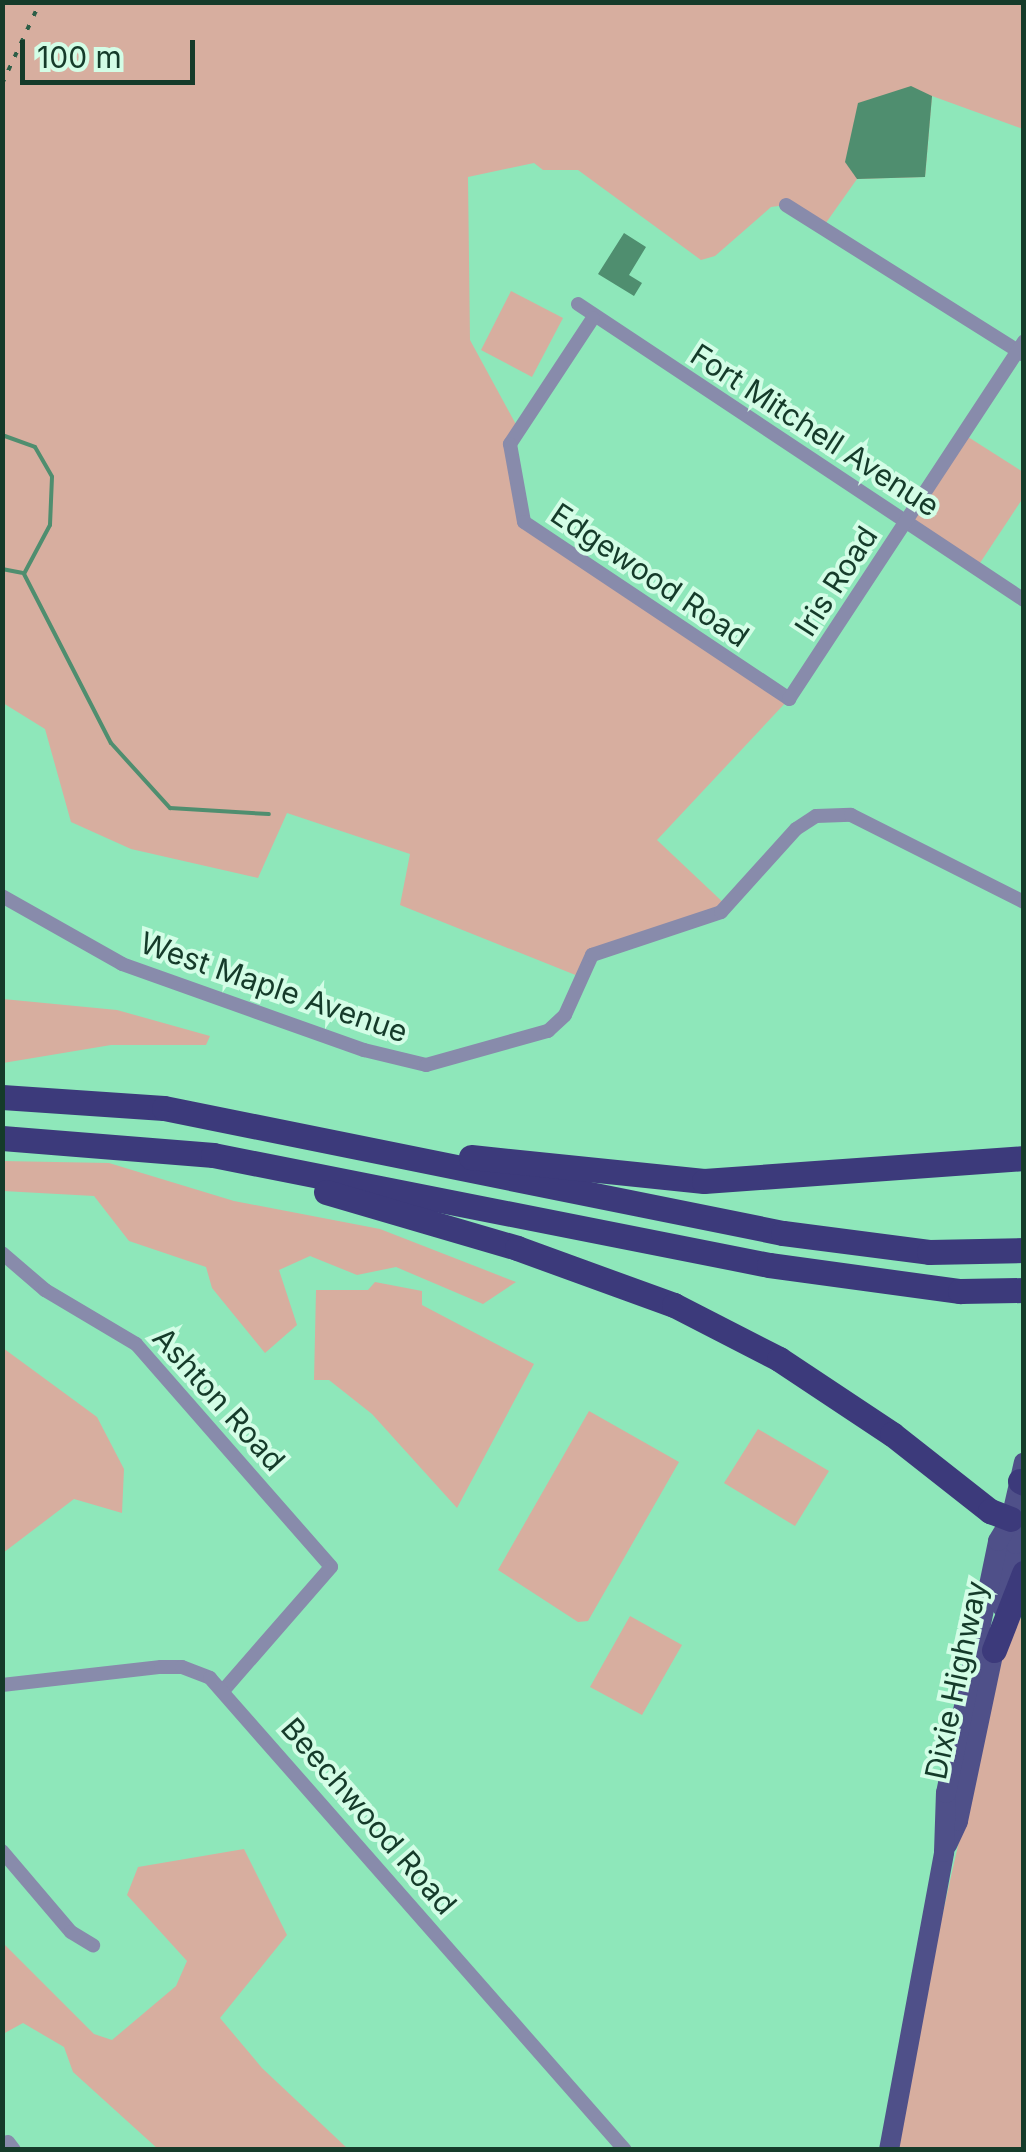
<!DOCTYPE html>
<style>
body{margin:0}
#map{position:relative;width:1026px;height:2152px;overflow:hidden;background:#8ee7ba;font-family:Inter,sans-serif}
div>[style]{position:absolute}
.green>*{inset:0;background:#d7ae9f}
.water>*{inset:0;background:#4f8e6f}
.stream>*{height:4px;margin:-2px;padding:0 2px;transform-origin:2px;border-radius:2px;background:#4f8e6f}
.minor>*{height:14px;margin:-7px;padding:0 7px;transform-origin:7px;border-radius:7px;background:#888bab}
.primary>*{height:20px;margin:-10px;padding:0 10px;transform-origin:10px;border-radius:10px;background:#4f5089}
.motorway>*{height:25px;margin:-12.5px;padding:0 12.5px;transform-origin:12.5px;border-radius:12.5px;background:#3c3a7b}
.rail>*{height:4px;margin-top:-2px;transform-origin:0;background:repeating-linear-gradient(90deg,#2d5e47 0 5px,transparent 0 15px)}
span{translate:-50% -50%;white-space:nowrap;text-align:center;line-height:1.15;-webkit-text-stroke:8px #d3fde6;paint-order:stroke}
.street-label{font-size:30px;color:#153b2a}
.frame{position:absolute;inset:0;border:5px solid #153b2a;pointer-events:none}
.scale{position:absolute;left:20px;top:40px;width:175px;height:45px;box-sizing:border-box;border:5px solid #153b2a;border-top:0;padding-left:12px;font-size:30px;line-height:35px;white-space:nowrap;color:#153b2a;-webkit-text-stroke:8px #d3fde6;paint-order:stroke}
</style>
<div id="map">
<div class="green">
<div style="clip-path:polygon(2px 3px,1023px 3px,1023px 129px,932px 96px,925px 177px,857px 179px,823px 227px,786px 205px,771px 207px,715px 256px,701px 260px,578px 170px,543px 170px,534px 163px,468px 177px,470px 340px,519px 430px,510px 444px,522px 515px,789px 699px,657px 840px,728px 907px,617px 943px,578px 976px,400px 905px,410px 854px,287px 813px,258px 878px,131px 849px,71px 822px,45px 729px,3px 703px)"></div>
<div style="clip-path:polygon(511px 291px,563px 318px,532px 377px,481px 350px)"></div>
<div style="clip-path:polygon(965px 435px,1023px 472px,1023px 498px,976px 569px,906px 522px)"></div>
<div style="clip-path:polygon(3px 999px,117px 1010px,210px 1036px,206px 1045px,111px 1045px,3px 1063px)"></div>
<div style="clip-path:polygon(2px 1161px,109px 1163px,234px 1201px,380px 1229px,516px 1282px,483px 1304px,396px 1267px,357px 1275px,310px 1256px,279px 1270px,297px 1325px,265px 1353px,212px 1288px,206px 1267px,129px 1241px,94px 1196px,3px 1191px)"></div>
<div style="clip-path:polygon(375px 1282px,422px 1291px,422px 1305px,534px 1364px,457px 1508px,372px 1414px,329px 1380px,314px 1380px,316px 1290px,368px 1290px)"></div>
<div style="clip-path:polygon(3px 1348px,97px 1417px,124px 1469px,122px 1513px,74px 1499px,3px 1553px)"></div>
<div style="clip-path:polygon(589px 1411px,679px 1462px,588px 1621px,578px 1622px,498px 1570px)"></div>
<div style="clip-path:polygon(758px 1429px,829px 1471px,795px 1526px,724px 1483px)"></div>
<div style="clip-path:polygon(630px 1616px,682px 1645px,642px 1715px,590px 1687px)"></div>
<div style="clip-path:polygon(1010px 1616px,1024px 1619px,1023px 2149px,889px 2150px)"></div>
<div style="clip-path:polygon(244px 1849px,287px 1935px,220px 2018px,262px 2068px,348px 2149px,158px 2149px,73px 2072px,64px 2047px,23px 2023px,3px 2034px,3px 1943px,94px 2034px,112px 2040px,176px 1986px,187px 1961px,127px 1895px,138px 1867px)"></div>
</div>
<div class="water">
<div style="clip-path:polygon(911px 86px,932px 96px,925px 177px,857px 179px,845px 162px,858px 103px)"></div>
<div style="clip-path:polygon(624px 233px,646px 247px,629px 275px,642px 283px,634px 296px,598px 274px)"></div>
</div>
<div class="stream">
<div style="left:2px;top:435px;width:35px;rotate:20deg"></div>
<div style="left:35px;top:447px;width:34px;rotate:60deg"></div>
<div style="left:52px;top:477px;width:48px;rotate:92.4deg"></div>
<div style="left:50px;top:525px;width:55px;rotate:118deg"></div>
<div style="left:2px;top:569px;width:20px;rotate:11deg"></div>
<div style="left:24px;top:574px;width:190px;rotate:62.8deg"></div>
<div style="left:111px;top:743px;width:88px;rotate:47.8deg"></div>
<div style="left:170px;top:808px;width:99px;rotate:3.5deg"></div>
</div>
<div class="minor">
<div style="left:786px;top:205px;width:281px;rotate:32.2deg"></div>
<div style="left:578px;top:304px;width:535px;rotate:33.57deg"></div>
<div style="left:593px;top:318px;width:151px;rotate:123.4deg"></div>
<div style="left:510px;top:444px;width:79px;rotate:79.8deg"></div>
<div style="left:524px;top:522px;width:319px;rotate:33.7deg"></div>
<div style="left:789px;top:699px;width:428px;rotate:-56.7deg"></div>
<div style="left:2px;top:896px;width:138px;rotate:29.5deg"></div>
<div style="left:122px;top:964px;width:257px;rotate:19.6deg"></div>
<div style="left:364px;top:1050px;width:64px;rotate:13.6deg"></div>
<div style="left:426px;top:1065px;width:127px;rotate:-15.6deg"></div>
<div style="left:548px;top:1031px;width:23px;rotate:-43deg"></div>
<div style="left:565px;top:1015px;width:66px;rotate:-65.8deg"></div>
<div style="left:592px;top:955px;width:136px;rotate:-18.4deg"></div>
<div style="left:721px;top:912px;width:112px;rotate:-47.9deg"></div>
<div style="left:796px;top:829px;width:24px;rotate:-33deg"></div>
<div style="left:816px;top:816px;width:35px;rotate:-2deg"></div>
<div style="left:851px;top:815px;width:194px;rotate:26.7deg"></div>
<div style="left:2px;top:1253px;width:57px;rotate:40.7deg"></div>
<div style="left:45px;top:1290px;width:106px;rotate:30.7deg"></div>
<div style="left:136px;top:1344px;width:296px;rotate:48.8deg"></div>
<div style="left:331px;top:1567px;width:164px;rotate:131.1deg"></div>
<div style="left:2px;top:1685px;width:160px;rotate:-6.5deg"></div>
<div style="left:161px;top:1667px;width:21px"></div>
<div style="left:182px;top:1667px;width:30px;rotate:21deg"></div>
<div style="left:210px;top:1678px;width:628px;rotate:48.68deg"></div>
<div style="left:2px;top:1851px;width:106px;rotate:49.6deg"></div>
<div style="left:71px;top:1932px;width:26px;rotate:31deg"></div>
<div style="left:8px;top:2142px;width:10px;rotate:53deg"></div>
</div>
<div class="primary">
<div style="left:1002px;top:1607px;width:64px;rotate:-78.3deg"></div>
<div style="left:1015px;top:1544px;width:25px;rotate:-99deg"></div>
<div style="left:947px;top:1845px;width:26px;rotate:-65deg"></div>
<div style="left:958px;top:1821px;width:189px;rotate:-78.1deg"></div>
<div style="left:889px;top:2150px;width:303px;rotate:-79.5deg"></div>
<div style="left:944px;top:1852px;width:59px;rotate:-88.1deg"></div>
<div style="left:946px;top:1793px;width:257px;rotate:-78.3deg"></div>
<div style="left:998px;top:1541px;width:26px;rotate:-59deg"></div>
<div style="left:1011px;top:1519px;width:58px;rotate:-77.2deg"></div>
</div>
<div class="motorway">
<div style="left:2px;top:1097px;width:162px;rotate:3.9deg"></div>
<div style="left:164px;top:1108px;width:631px;rotate:11.42deg"></div>
<div style="left:783px;top:1233px;width:147px;rotate:7.4deg"></div>
<div style="left:929px;top:1252px;width:95px;rotate:-1.2deg"></div>
<div style="left:2px;top:1138px;width:212px;rotate:4.6deg"></div>
<div style="left:213px;top:1155px;width:567px;rotate:11.19deg"></div>
<div style="left:769px;top:1265px;width:193px;rotate:7.8deg"></div>
<div style="left:960px;top:1291px;width:64px;rotate:-0.9deg"></div>
<div style="left:471px;top:1157px;width:234px;rotate:5.9deg"></div>
<div style="left:704px;top:1181px;width:321px;rotate:-4.1deg"></div>
<div style="left:326px;top:1192px;width:199px;rotate:16.3deg"></div>
<div style="left:517px;top:1248px;width:167px;rotate:20deg"></div>
<div style="left:674px;top:1305px;width:118px;rotate:27.2deg"></div>
<div style="left:779px;top:1359px;width:136px;rotate:33.6deg"></div>
<div style="left:892px;top:1434px;width:125px;rotate:38.2deg"></div>
<div style="left:990px;top:1511px;width:22px;rotate:21deg"></div>
<div style="left:1020px;top:1481px;width:4px;rotate:27deg"></div>
<div style="left:994px;top:1650px;width:83px;rotate:-68.7deg"></div>
</div>
<div class="rail">
<div style="left:2px;top:84px;width:90px;rotate:-65.1deg"></div>
</div>
<div class="street-label">
<span style="left:815px;top:430px;rotate:33deg">Fort Mitchell Avenue</span>
<span style="left:650px;top:575px;rotate:34deg">Edgewood Road</span>
<span style="left:836px;top:581px;rotate:-57deg">Iris Road</span>
<span style="left:274px;top:987px;rotate:19deg">West Maple Avenue</span>
<span style="left:219px;top:1399px;rotate:48deg">Ashton Road</span>
<span style="left:956px;top:1680px;rotate:-78deg">Dixie Highway</span>
<span style="left:369px;top:1816px;rotate:49deg">Beechwood Road</span>
</div>
<div class="frame"></div>
<div class="scale">100 m</div>
</div>
